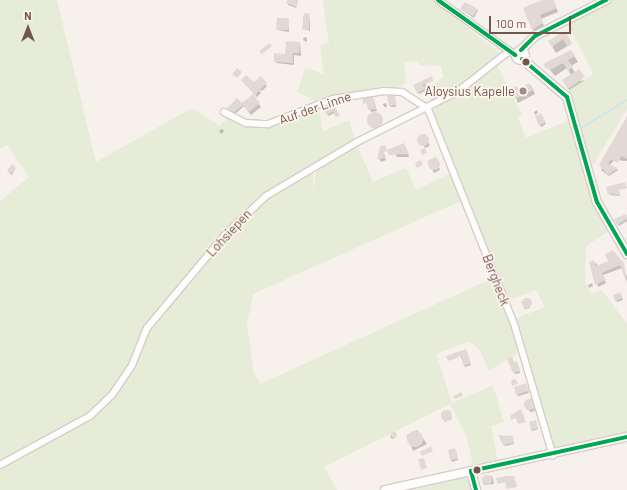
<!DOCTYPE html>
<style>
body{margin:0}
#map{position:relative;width:627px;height:490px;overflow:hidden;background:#f7f1ec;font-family:Barlow,sans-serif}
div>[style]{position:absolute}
.green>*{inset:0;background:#e6ecd8}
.shadow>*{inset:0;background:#0003}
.round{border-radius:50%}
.stream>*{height:1.5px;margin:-0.75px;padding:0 0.75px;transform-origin:0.75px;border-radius:0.75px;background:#cfe7e6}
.building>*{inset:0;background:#e3d9d4}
.roads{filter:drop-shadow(1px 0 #d6cdc9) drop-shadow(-1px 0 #d6cdc9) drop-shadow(0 1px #d6cdc9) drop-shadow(0 -1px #d6cdc9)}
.minor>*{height:6px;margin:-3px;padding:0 3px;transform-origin:3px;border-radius:3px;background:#fefdfc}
.tertiary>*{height:8px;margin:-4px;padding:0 4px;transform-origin:4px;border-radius:4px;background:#fefdfc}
.tertiary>.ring{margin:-4px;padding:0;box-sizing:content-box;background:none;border:8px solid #fefdfc;border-radius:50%}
.bus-1>*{height:4px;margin:-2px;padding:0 2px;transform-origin:2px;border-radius:2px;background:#00a651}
.dots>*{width:11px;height:11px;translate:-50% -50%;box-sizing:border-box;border:2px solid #fef5ee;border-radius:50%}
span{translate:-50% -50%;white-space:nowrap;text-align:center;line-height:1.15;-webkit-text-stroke:3.5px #fef5ee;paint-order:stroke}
.poi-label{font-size:13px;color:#73564e}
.right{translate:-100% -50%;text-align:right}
.street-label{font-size:13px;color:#73564e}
.north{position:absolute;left:8px;top:8px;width:40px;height:40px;-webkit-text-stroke:3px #fef5ee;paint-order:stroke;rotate:0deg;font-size:11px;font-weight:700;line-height:16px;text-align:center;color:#73564e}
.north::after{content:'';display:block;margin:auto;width:14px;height:18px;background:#73564e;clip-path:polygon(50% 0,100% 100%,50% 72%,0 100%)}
.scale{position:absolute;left:489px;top:16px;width:82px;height:18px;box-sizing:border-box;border:2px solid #73564e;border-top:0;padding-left:5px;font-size:12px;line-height:14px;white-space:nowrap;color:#73564e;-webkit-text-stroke:3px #fef5ee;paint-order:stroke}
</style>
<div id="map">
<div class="green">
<div style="clip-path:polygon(0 0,57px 0,96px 162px,192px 108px,220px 126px,227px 118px,258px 127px,315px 107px,319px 109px,323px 131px,349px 120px,355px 140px,273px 188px,313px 169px,313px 192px,317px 167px,357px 145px,373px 182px,406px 168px,416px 190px,451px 173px,463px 200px,253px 294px,247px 324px,254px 373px,260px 384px,493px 278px,520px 352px,488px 371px,481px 351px,469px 341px,436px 354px,452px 403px,493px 385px,504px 422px,491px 426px,498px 462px,473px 466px,467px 438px,450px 404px,324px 467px,337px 490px,0 490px,0 201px,29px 177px,7px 145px,0 149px)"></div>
<div style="clip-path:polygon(323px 0,433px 0,501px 54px,459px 88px,429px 106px,435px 84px,443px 77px,441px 66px,419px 65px,419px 61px,404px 62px,406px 82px,396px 89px,362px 90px,319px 102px,297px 92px,305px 68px,324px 74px,320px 45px,329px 43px)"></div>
<div style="clip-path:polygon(612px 0,627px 0,627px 109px,590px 170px,573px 101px,567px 91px,593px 74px,568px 24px)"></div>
<div style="clip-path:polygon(497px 66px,522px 115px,518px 118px,526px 138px,570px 120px,592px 202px,611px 230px,586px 246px,585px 282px,591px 293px,602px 290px,627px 324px,627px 436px,554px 453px,514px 319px,545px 307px,536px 290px,507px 301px,432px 113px,436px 107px)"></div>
<div style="clip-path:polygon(465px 475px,473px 490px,395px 490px)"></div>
</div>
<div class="shadow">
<div style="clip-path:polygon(289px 0,298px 0,296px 8px,288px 5px)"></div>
<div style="clip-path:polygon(545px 0,553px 0,558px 12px,541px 19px,545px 28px,535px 33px,533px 29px)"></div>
<div style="clip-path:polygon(465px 3px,478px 10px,474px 18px,462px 10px)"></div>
<div style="clip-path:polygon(303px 17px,310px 19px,310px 31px,303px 29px)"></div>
<div style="clip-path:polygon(288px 19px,289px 32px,278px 30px)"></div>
<div style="clip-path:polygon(565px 33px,571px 44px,556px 53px,549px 41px)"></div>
<div style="clip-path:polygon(304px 37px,307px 38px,307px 42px,303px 40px)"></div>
<div style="clip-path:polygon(300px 43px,301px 56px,294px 55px,294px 65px,276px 63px)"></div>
<div style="clip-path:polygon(571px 51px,578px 62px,571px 66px,580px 81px,585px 80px,569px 90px,563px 80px,571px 75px,567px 68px,555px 76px,545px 64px)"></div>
<div style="clip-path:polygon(261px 78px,267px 86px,262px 91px,258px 88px,261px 93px,257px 97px,244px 83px,254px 84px)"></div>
<div style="clip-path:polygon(426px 82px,425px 91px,419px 94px,415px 86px)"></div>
<div style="clip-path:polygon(531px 85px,535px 94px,518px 103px,513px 89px)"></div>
<div style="clip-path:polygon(371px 94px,373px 97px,377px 111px,371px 112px,363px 95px)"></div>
<div style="clip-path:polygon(253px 96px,261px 107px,251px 115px,244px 106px,234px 115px,230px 110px)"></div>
<div style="clip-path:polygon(395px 98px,396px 107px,391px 107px,390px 106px)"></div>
<div style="clip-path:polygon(386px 103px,387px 107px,384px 107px,383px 104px)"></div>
<div style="clip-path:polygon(334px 106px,335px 113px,328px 116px,325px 107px)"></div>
<div style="clip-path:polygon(537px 110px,538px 113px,535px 115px,534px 112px)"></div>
<div class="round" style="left:368px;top:114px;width:14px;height:14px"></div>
<div style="clip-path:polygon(536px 117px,542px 117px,546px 124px,541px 127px)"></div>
<div style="clip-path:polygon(627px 119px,627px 161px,614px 160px,610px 165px,618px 170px,609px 176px,601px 170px)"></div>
<div style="clip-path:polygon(221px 129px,224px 130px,222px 134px,219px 132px)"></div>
<div style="clip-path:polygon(424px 134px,430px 146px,425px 148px,418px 137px)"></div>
<div style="clip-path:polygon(406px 147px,409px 157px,397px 157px,395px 154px)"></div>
<div style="clip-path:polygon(383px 152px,386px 160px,381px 162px,378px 156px)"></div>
<div style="clip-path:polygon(436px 157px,440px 170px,434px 173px,428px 161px)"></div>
<div style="clip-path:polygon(15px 169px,12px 175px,9px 173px)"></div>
<div style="clip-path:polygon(617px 187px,620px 196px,610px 195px,609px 193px)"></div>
<div style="clip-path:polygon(626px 215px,627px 221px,619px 226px,615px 219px)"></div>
<div style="clip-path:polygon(612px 251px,627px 276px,627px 282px,622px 268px,603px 275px,606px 283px,598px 287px,594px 262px,599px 266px,611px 266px)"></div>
<div style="clip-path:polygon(592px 283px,593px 286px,589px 288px,588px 285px)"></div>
<div style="clip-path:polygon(619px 293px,623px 300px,617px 302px,614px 295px)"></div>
<div style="clip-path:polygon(530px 299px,530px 308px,525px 309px,521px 302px)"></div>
<div style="clip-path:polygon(459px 352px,466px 352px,471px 365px,465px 367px)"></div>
<div style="clip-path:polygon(517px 364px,520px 373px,515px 374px,514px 372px)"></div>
<div style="clip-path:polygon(527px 386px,529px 393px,518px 396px,517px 394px)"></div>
<div style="clip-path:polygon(531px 398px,535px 411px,530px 412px,524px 403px)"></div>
<div style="clip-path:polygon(449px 410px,452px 419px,445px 422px,441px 413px)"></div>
<div style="clip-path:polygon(536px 423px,538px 429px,532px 431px,531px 430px)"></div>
<div style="clip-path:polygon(417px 430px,427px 444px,413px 451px,407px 435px)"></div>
<div style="clip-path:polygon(393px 434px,395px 438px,392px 439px,390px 436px)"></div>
<div style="clip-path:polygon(499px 436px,513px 438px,514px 444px,505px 446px)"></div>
<div style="clip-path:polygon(449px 451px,456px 451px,458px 460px,452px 462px)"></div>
<div style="clip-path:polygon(492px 476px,494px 484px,484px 485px,482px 478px)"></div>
</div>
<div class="stream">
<div style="left:583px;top:127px;width:52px;rotate:-31.5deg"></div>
</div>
<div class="building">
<div style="clip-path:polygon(288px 0,298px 0,296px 7px,286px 3px)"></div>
<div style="clip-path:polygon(542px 0,554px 0,557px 8px,540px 15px,543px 23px,532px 30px,523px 8px)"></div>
<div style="clip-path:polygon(465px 2px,478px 9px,473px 16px,460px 9px)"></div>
<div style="clip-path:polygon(304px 13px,310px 14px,309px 30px,302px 30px)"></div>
<div style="clip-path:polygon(277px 18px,289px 18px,288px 30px,276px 30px)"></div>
<div style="clip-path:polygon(565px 31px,572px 43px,567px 46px,563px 39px,552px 47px,548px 41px)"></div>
<div style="clip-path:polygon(286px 41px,300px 42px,299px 53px,293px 53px,293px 63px,274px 62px,274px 53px,285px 54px)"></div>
<div style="clip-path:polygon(270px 43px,272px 46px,262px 54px,259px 51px)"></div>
<div style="clip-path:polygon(571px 50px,575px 56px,568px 60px,573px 67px,568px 71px,563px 63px,550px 70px,545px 67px,543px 64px)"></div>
<div style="clip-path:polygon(237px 68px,242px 72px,237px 78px,232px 74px)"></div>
<div style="clip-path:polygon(579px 69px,585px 77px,568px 89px,562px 80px)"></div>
<div style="clip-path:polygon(246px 75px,254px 82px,261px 76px,267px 83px,255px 95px,241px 80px)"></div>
<div style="clip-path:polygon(432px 76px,433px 81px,422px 85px,427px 88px,417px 93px,413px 85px)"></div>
<div style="clip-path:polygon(529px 83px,533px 90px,515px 99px,512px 88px,516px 86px,518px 89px)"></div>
<div style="clip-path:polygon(372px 93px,376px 109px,368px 110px,367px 101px,363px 105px,362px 94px)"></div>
<div style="clip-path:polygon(253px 94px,260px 103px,249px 112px,243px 105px,232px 114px,227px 108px,237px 98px,242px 103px)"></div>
<div style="clip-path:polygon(395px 95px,396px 105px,389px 106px,387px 96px)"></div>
<div style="clip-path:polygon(334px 105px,340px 116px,335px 117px,334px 111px,326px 115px,324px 106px)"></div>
<div class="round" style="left:367px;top:112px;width:16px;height:16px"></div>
<div style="clip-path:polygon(541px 113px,546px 122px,539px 126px,535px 116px)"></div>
<div style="clip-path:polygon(627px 116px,627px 159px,622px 156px,617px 163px,611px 159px,608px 164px,618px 168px,608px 175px,599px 165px)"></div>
<div class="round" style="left:417px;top:134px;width:12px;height:12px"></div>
<div style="clip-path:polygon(404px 143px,409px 154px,389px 155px,387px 151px,384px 152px,386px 158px,377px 159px,380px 147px,385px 145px,387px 150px)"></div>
<div style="clip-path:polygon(425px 148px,427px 153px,422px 155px,420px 150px)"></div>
<div class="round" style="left:428px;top:158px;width:12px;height:12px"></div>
<div style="clip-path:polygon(421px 160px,423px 165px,417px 168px,415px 163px)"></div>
<div style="clip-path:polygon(12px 164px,16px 168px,11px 174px,7px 171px)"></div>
<div style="clip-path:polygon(625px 182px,627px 188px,619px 190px,620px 195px,608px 194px,606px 187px)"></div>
<div style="clip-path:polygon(626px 214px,627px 219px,617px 225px,614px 219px)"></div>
<div style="clip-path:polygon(613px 250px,624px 263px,627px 284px,620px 265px,602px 273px,606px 280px,595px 285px,589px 262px,594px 260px,596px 266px,608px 261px,605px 254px)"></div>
<div style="clip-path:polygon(620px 292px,623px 298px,615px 301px,613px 295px)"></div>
<div class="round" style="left:522px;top:298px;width:10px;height:10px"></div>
<div style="clip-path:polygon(466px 349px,471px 363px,464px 366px,462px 356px,448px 361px,446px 356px)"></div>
<div style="clip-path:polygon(512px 356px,514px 362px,517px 361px,520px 371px,513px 373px,507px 359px)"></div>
<div style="clip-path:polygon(516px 379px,518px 384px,512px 386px,511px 380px)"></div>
<div style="clip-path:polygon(526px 383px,529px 391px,516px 395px,514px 387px)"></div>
<div style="clip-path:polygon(461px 392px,463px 396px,455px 399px,453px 396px)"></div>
<div class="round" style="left:523.5px;top:398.5px;width:11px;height:11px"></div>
<div style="clip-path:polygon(521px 409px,526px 422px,518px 424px,516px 418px,511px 420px,510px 416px)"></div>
<div class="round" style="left:440.5px;top:409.5px;width:11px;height:11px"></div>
<div style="clip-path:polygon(536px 420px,538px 428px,531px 430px,529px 422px)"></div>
<div class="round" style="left:407px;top:431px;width:16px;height:16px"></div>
<div class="round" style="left:391px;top:432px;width:6px;height:6px"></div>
<div style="clip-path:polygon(498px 435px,513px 436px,514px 443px,503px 445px)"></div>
<div style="clip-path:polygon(431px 446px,433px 451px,422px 456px,420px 452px)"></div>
<div style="clip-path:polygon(455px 448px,458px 459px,450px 460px,448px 450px)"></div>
<div style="clip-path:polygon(424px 458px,427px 468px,421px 470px,418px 459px)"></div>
<div class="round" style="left:482px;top:475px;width:10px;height:10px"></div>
<div style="clip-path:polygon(506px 476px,514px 476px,517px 487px,507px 489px,505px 482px,498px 484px,496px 478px)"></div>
</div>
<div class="roads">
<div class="minor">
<div style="left:438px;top:0;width:95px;rotate:35.5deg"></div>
<div style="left:428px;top:109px;width:235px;rotate:68.2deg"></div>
<div style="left:515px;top:327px;width:134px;rotate:73.6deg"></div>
<div style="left:224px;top:112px;width:25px;rotate:27deg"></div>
<div style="left:246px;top:123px;width:22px;rotate:3deg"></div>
<div style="left:268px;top:124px;width:70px;rotate:-21deg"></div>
<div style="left:333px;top:99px;width:52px;rotate:-8.9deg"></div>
<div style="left:384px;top:91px;width:18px;rotate:3deg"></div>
<div style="left:402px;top:92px;width:31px;rotate:33deg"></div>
<div style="left:0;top:465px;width:102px;rotate:-28.6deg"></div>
<div style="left:90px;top:416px;width:30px;rotate:-44deg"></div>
<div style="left:112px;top:395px;width:36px;rotate:-56deg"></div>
<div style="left:132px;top:365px;width:40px;rotate:-68deg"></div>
<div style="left:147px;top:328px;width:123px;rotate:-50deg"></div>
<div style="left:226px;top:234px;width:55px;rotate:-43.5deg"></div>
<div style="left:266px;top:196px;width:106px;rotate:-30.7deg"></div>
<div style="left:357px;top:142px;width:112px;rotate:-26.6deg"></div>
<div style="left:457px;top:92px;width:65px;rotate:-38.1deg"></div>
</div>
<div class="tertiary">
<div style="left:521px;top:50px;width:20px;rotate:-45deg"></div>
<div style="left:535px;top:36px;width:80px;rotate:-26.9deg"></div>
<div class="ring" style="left:515.5px;top:50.5px;width:1px;height:1px"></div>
<div style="left:522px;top:59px;width:59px;rotate:40.2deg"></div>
<div style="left:567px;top:97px;width:109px;rotate:74.1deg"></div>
<div style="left:597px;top:202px;width:60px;rotate:60deg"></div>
<div style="left:471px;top:471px;width:20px;rotate:75deg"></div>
<div style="left:385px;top:490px;width:248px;rotate:-12.4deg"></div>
</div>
</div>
<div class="bus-1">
<div style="left:438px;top:0;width:95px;rotate:35.5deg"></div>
<div style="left:521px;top:50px;width:20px;rotate:-45deg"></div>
<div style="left:535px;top:36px;width:80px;rotate:-26.9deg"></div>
<div style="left:522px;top:59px;width:59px;rotate:40.2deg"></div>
<div style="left:567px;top:97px;width:109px;rotate:74.1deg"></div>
<div style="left:597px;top:202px;width:60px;rotate:60deg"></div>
<div style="left:476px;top:490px;width:20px;rotate:-105deg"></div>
<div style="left:471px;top:471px;width:160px;rotate:-12.3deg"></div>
</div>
<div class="dots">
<div style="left:526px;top:62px;background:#73564e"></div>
<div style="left:523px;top:91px;background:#a18c85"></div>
<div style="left:477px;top:470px;background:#73564e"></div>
</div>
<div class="poi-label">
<span class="right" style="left:515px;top:91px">Aloysius Kapelle</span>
</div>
<div class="street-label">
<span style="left:315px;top:108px;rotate:-19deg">Auf der Linne</span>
<span style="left:229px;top:233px;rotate:-47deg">Lohsiepen</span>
<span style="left:496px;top:280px;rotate:69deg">Bergheck</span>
</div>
<div class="north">N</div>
<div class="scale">100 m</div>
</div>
